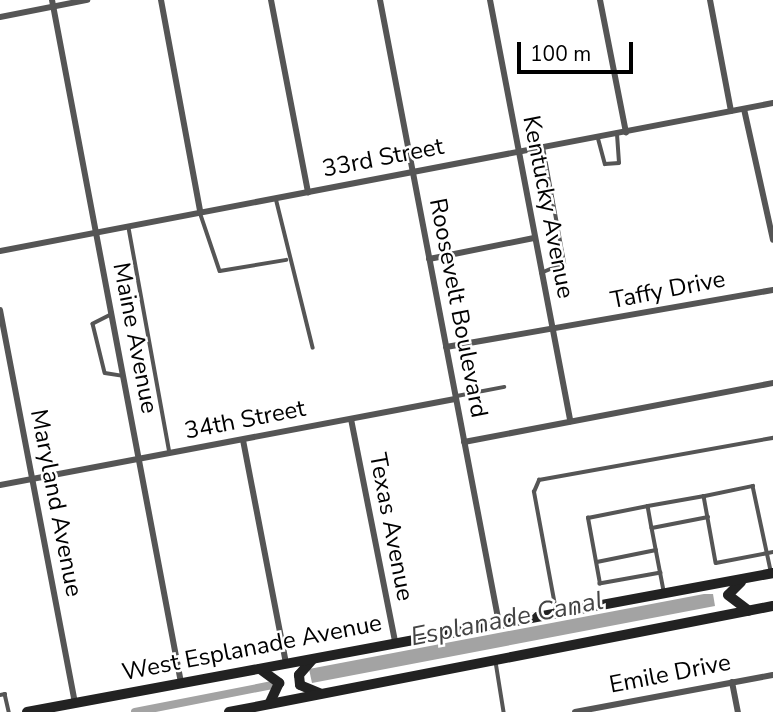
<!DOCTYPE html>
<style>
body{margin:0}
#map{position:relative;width:773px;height:712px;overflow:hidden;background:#fff;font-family:"Nunito Sans",sans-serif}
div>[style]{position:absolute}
.water>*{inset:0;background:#a3a3a3}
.canal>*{height:8px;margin:-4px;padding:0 4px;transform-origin:4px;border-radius:4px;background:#a3a3a3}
.service>*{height:3.5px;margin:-1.75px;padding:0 1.75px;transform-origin:1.75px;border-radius:1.75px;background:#555}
.minor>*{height:6px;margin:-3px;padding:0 3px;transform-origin:3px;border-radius:3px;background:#555}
.secondary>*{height:10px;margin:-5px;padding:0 5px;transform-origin:5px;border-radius:5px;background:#222}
span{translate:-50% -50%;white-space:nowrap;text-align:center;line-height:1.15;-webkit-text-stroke:5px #fff;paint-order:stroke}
.street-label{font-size:24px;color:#000}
.water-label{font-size:26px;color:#444;font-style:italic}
.scale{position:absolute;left:517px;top:42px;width:116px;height:32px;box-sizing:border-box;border:4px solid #000;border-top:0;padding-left:9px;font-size:21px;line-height:24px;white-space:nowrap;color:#000;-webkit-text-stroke:5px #fff;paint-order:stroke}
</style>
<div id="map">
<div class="water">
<div style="clip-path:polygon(704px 594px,713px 594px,715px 606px,312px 683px,309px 669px)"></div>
</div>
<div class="canal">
<div style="left:135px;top:712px;width:140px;rotate:-11.1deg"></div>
</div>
<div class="service">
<div style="left:598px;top:137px;width:28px;rotate:75deg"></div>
<div style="left:605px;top:164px;width:14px;rotate:-4deg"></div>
<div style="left:619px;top:163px;width:30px;rotate:-94deg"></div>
<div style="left:276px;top:198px;width:154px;rotate:76.1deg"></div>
<div style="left:200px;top:212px;width:62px;rotate:71.3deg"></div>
<div style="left:220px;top:271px;width:67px;rotate:-9.5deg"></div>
<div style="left:129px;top:228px;width:229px;rotate:79.7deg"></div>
<div style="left:541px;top:273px;width:25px;rotate:-23deg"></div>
<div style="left:564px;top:263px;width:117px;rotate:-100.3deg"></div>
<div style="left:111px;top:315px;width:20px;rotate:153deg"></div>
<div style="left:93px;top:324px;width:50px;rotate:76.2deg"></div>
<div style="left:105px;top:373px;width:18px;rotate:9deg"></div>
<div style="left:457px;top:396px;width:48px;rotate:-10.8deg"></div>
<div style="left:705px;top:496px;width:49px;rotate:-11.8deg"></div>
<div style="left:753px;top:486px;width:87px;rotate:78deg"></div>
<div style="left:648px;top:506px;width:57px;rotate:-10.1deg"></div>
<div style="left:704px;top:496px;width:68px;rotate:79.8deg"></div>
<div style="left:716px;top:563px;width:58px;rotate:-10.9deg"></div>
<div style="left:652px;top:528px;width:57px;rotate:-11.1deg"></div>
<div style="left:597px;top:562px;width:60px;rotate:-11.5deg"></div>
<div style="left:661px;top:573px;width:62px;rotate:169.8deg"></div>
<div style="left:600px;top:584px;width:67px;rotate:-100.3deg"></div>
<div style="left:588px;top:518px;width:61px;rotate:-11.3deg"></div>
<div style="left:648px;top:506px;width:22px;rotate:80deg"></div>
<div style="left:652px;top:528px;width:64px;rotate:79.2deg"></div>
<div style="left:556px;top:611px;width:121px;rotate:-100.5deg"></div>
<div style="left:534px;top:492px;width:13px;rotate:-67deg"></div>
<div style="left:539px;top:480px;width:238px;rotate:-10.2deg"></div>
<div style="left:496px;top:662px;width:51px;rotate:80.9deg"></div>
<div style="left:0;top:695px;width:5px;rotate:-11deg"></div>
<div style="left:5px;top:694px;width:18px;rotate:77deg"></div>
</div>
<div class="minor">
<div style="left:52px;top:0;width:695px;rotate:79.3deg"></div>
<div style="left:161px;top:0;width:215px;rotate:79.5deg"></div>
<div style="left:271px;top:0;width:196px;rotate:79.1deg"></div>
<div style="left:380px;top:0;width:634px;rotate:79.19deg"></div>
<div style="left:490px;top:0;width:429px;rotate:79.2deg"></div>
<div style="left:600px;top:0;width:135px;rotate:78.9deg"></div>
<div style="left:710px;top:0;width:113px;rotate:79.3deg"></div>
<div style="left:0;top:17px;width:89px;rotate:-11.1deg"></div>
<div style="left:744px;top:109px;width:134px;rotate:77.5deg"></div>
<div style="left:0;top:251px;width:787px;rotate:-10.84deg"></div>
<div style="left:429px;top:259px;width:107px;rotate:-11.3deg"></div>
<div style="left:0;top:310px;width:400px;rotate:79.2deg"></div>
<div style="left:446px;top:347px;width:332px;rotate:-9.9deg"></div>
<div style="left:351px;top:419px;width:227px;rotate:78.8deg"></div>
<div style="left:243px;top:440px;width:227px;rotate:79.1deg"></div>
<div style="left:464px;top:442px;width:315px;rotate:-10.8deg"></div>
<div style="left:0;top:485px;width:463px;rotate:-10.7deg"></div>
<div style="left:732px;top:682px;width:31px;rotate:79deg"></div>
<div style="left:575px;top:712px;width:201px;rotate:-10.6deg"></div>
</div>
<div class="secondary">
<div style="left:741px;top:582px;width:18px;rotate:135deg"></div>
<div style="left:728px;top:595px;width:26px;rotate:37deg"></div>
<div style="left:312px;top:660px;width:20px;rotate:131deg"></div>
<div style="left:299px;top:675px;width:10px;rotate:84deg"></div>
<div style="left:300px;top:685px;width:21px;rotate:23deg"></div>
<div style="left:260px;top:669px;width:24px;rotate:36deg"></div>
<div style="left:279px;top:683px;width:23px;rotate:115deg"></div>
<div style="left:27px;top:712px;width:759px;rotate:-10.55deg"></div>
<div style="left:229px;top:712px;width:554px;rotate:-11.03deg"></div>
</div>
<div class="street-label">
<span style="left:383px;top:158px;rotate:-11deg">33rd Street</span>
<span style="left:548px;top:207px;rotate:79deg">Kentucky Avenue</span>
<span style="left:668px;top:290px;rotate:-11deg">Taffy Drive</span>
<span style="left:458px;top:308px;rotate:79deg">Roosevelt Boulevard</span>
<span style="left:135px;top:338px;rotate:79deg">Maine Avenue</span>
<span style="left:245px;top:420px;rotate:-11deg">34th Street</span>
<span style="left:56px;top:503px;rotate:79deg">Maryland Avenue</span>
<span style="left:391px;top:527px;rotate:79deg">Texas Avenue</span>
<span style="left:252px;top:648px;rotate:-11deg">West Esplanade Avenue</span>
<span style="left:670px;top:674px;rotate:-11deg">Emile Drive</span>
</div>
<div class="water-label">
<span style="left:507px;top:619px;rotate:-11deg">Esplanade Canal</span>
</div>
<div class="scale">100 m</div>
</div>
